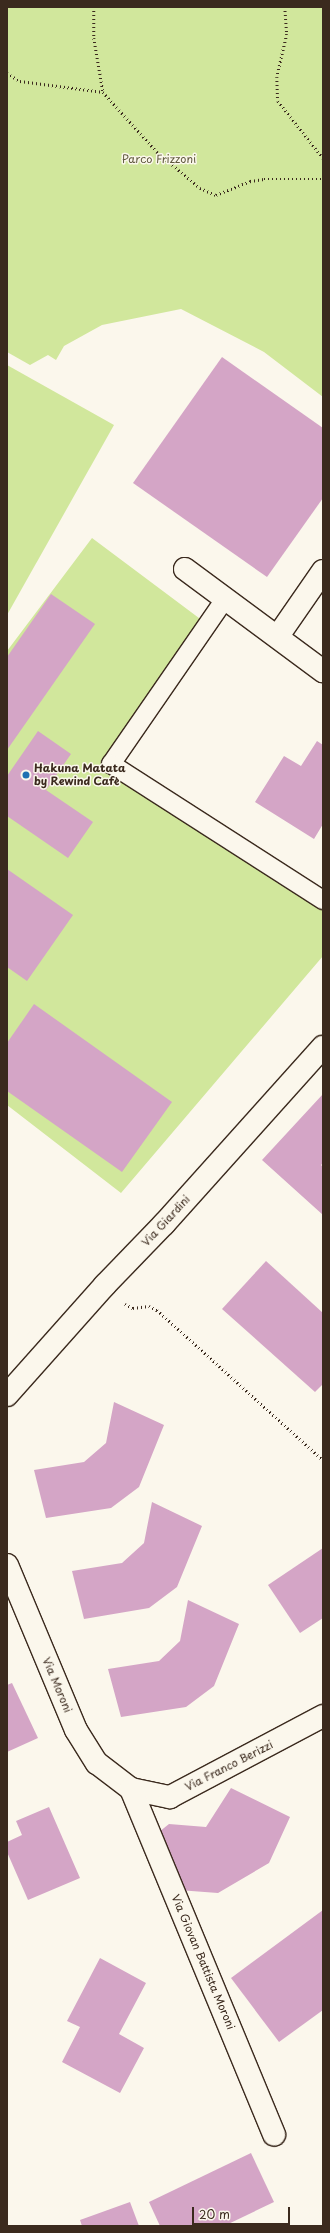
<!DOCTYPE html>
<meta charset="utf-8">
<style>
body{margin:0}
#map{position:relative;width:330px;height:2233px;overflow:hidden;background:#fbf7ec;font-family:"Playpen Sans",sans-serif}
div>[style]{position:absolute}
.green>*{inset:0;background:#d1e79c}
.building>*{inset:0;background:#d4a5c6}
.path>*{height:2.5px;margin-top:-1.25px;transform-origin:0;background:repeating-linear-gradient(90deg,#3b2a1e 0 1px,transparent 0 4px)}
.roads{filter:drop-shadow(1px 0 #3b2a1e) drop-shadow(-1px 0 #3b2a1e) drop-shadow(0 1px #3b2a1e) drop-shadow(0 -1px #3b2a1e)}
.lane>*{height:18px;margin:-9px;padding:0 9px;transform-origin:9px;border-radius:9px;background:#fbf7ec}
.street>*{height:22px;margin:-11px;padding:0 11px;transform-origin:11px;border-radius:11px;background:#fbf7ec}
.dots>*{width:11px;height:11px;translate:-50% -50%;box-sizing:border-box;border:2px solid #fbf7ec;border-radius:50%}
span{translate:-50% -50%;white-space:nowrap;text-align:center;line-height:1.15;-webkit-text-stroke:3px #fbf7ec;paint-order:stroke}
.park-label{font-size:11px;color:#60593e}
.poi-label{font-size:11px;color:#3b2a1e;font-weight:700}
.left{translate:0 -50%;text-align:left}
.street-label{font-size:11px;color:#3b2a1e}
.frame{position:absolute;inset:0;border:8px solid #3b2a1e;pointer-events:none}
.scale{position:absolute;left:192px;top:2207px;width:98px;height:18px;box-sizing:border-box;border:2px solid #3b2a1e;border-top:0;padding-left:5px;font-size:12px;line-height:14px;white-space:nowrap;color:#3b2a1e;-webkit-text-stroke:3px #fbf7ec;paint-order:stroke}
</style>
<div id="map">
<div class="green">
<div style="clip-path:polygon(7px 7px,323px 7px,323px 397px,264px 352px,181px 309px,102px 325px,64px 346px,56px 360px,48px 355px,30px 365px,7px 352px)"></div>
<div style="clip-path:polygon(7px 365px,114px 425px,7px 615px)"></div>
<div style="clip-path:polygon(92px 538px,215px 630px,120px 757px,323px 910px,323px 956px,121px 1193px,7px 1105px,7px 651px)"></div>
</div>
<div class="building">
<div style="clip-path:polygon(222px 357px,323px 428px,323px 498px,267px 577px,133px 483px)"></div>
<div style="clip-path:polygon(51px 594px,95px 624px,7px 750px,7px 657px)"></div>
<div style="clip-path:polygon(38px 731px,71px 754px,46px 790px,93px 822px,68px 858px,7px 816px,7px 776px)"></div>
<div style="clip-path:polygon(317px 741px,323px 745px,323px 824px,314px 839px,255px 802px,284px 756px,301px 766px)"></div>
<div style="clip-path:polygon(7px 869px,73px 915px,27px 981px,7px 967px)"></div>
<div style="clip-path:polygon(34px 1004px,172px 1102px,122px 1172px,7px 1091px,7px 1043px)"></div>
<div style="clip-path:polygon(323px 1094px,323px 1163px,321px 1165px,323px 1167px,323px 1215px,262px 1160px)"></div>
<div style="clip-path:polygon(266px 1261px,323px 1313px,323px 1384px,315px 1392px,222px 1309px)"></div>
<div style="clip-path:polygon(114px 1402px,164px 1425px,139px 1487px,111px 1508px,46px 1518px,34px 1470px,84px 1462px,106px 1443px)"></div>
<div style="clip-path:polygon(152px 1502px,202px 1526px,177px 1587px,149px 1608px,84px 1619px,72px 1571px,122px 1563px,144px 1543px)"></div>
<div style="clip-path:polygon(323px 1548px,323px 1618px,300px 1633px,268px 1585px)"></div>
<div style="clip-path:polygon(188px 1600px,239px 1624px,214px 1686px,186px 1707px,121px 1717px,108px 1669px,159px 1661px,180px 1641px)"></div>
<div style="clip-path:polygon(12px 1683px,38px 1738px,7px 1752px,7px 1685px)"></div>
<div style="clip-path:polygon(231px 1788px,290px 1817px,269px 1863px,218px 1893px,178px 1890px,159px 1832px,169px 1824px,206px 1827px)"></div>
<div style="clip-path:polygon(49px 1807px,80px 1878px,28px 1900px,7px 1852px,7px 1842px,22px 1835px,16px 1821px)"></div>
<div style="clip-path:polygon(323px 1910px,323px 2010px,279px 2042px,231px 1978px)"></div>
<div style="clip-path:polygon(100px 1958px,146px 1983px,119px 2034px,144px 2048px,120px 2093px,62px 2062px,80px 2027px,67px 2021px)"></div>
<div style="clip-path:polygon(251px 2153px,274px 2202px,224px 2226px,160px 2226px,149px 2202px)"></div>
<div style="clip-path:polygon(130px 2202px,139px 2226px,82px 2226px,80px 2220px)"></div>
</div>
<div class="path">
<div style="left:94px;top:7px;width:31px;rotate:90deg"></div>
<div style="left:94px;top:38px;width:55px;rotate:80.5deg"></div>
<div style="left:103px;top:92px;width:81px;rotate:48deg"></div>
<div style="left:157px;top:152px;width:56px;rotate:39.9deg"></div>
<div style="left:200px;top:188px;width:17px;rotate:24deg"></div>
<div style="left:216px;top:195px;width:37px;rotate:-22deg"></div>
<div style="left:250px;top:181px;width:14px;rotate:-8deg"></div>
<div style="left:264px;top:179px;width:59px"></div>
<div style="left:285px;top:7px;width:27px;rotate:86deg"></div>
<div style="left:287px;top:34px;width:44px;rotate:103.1deg"></div>
<div style="left:277px;top:77px;width:24px;rotate:88deg"></div>
<div style="left:278px;top:101px;width:73px;rotate:51.7deg"></div>
<div style="left:7px;top:73px;width:15px;rotate:32deg"></div>
<div style="left:20px;top:81px;width:84px;rotate:7.5deg"></div>
<div style="left:125px;top:1304px;width:9px;rotate:27deg"></div>
<div style="left:133px;top:1308px;width:16px;rotate:-7deg"></div>
<div style="left:149px;top:1306px;width:9px;rotate:27deg"></div>
<div style="left:157px;top:1310px;width:224px;rotate:42.1deg"></div>
</div>
<div class="roads">
<div class="lane">
<div style="left:225px;top:599px;width:201px;rotate:124.6deg"></div>
<div style="left:111px;top:764px;width:252px;rotate:32.7deg"></div>
</div>
<div class="street">
<div style="left:185px;top:569px;width:172px;rotate:36.5deg"></div>
<div style="left:278px;top:636px;width:79px;rotate:-55.3deg"></div>
<div style="left:7px;top:1395px;width:147px;rotate:-48.3deg"></div>
<div style="left:105px;top:1285px;width:85px;rotate:-46deg"></div>
<div style="left:164px;top:1224px;width:238px;rotate:-48.1deg"></div>
<div style="left:7px;top:1565px;width:179px;rotate:67.3deg"></div>
<div style="left:76px;top:1730px;width:39px;rotate:58deg"></div>
<div style="left:97px;top:1763px;width:43px;rotate:37.4deg"></div>
<div style="left:131px;top:1789px;width:40px;rotate:12deg"></div>
<div style="left:170px;top:1797px;width:173px;rotate:-27.9deg"></div>
<div style="left:131px;top:1789px;width:374px;rotate:67.5deg"></div>
</div>
</div>
<div class="dots">
<div style="left:26px;top:775px;background:#1f6fb2"></div>
</div>
<div class="park-label">
<span style="left:159px;top:159px">Parco Frizzoni</span>
</div>
<div class="poi-label">
<span class="left" style="left:34px;top:775px">Hakuna Matata<br>by Rewind Cafè</span>
</div>
<div class="street-label">
<span style="left:166px;top:1221px;rotate:-47deg">Via Giardini</span>
<span style="left:57px;top:1685px;rotate:67deg">Via Moroni</span>
<span style="left:229px;top:1766px;rotate:-27deg">Via Franco Berizzi</span>
<span style="left:203px;top:1962px;rotate:67deg">Via Giovan Battista Moroni</span>
</div>
<div class="frame"></div>
<div class="scale">20 m</div>
</div>
